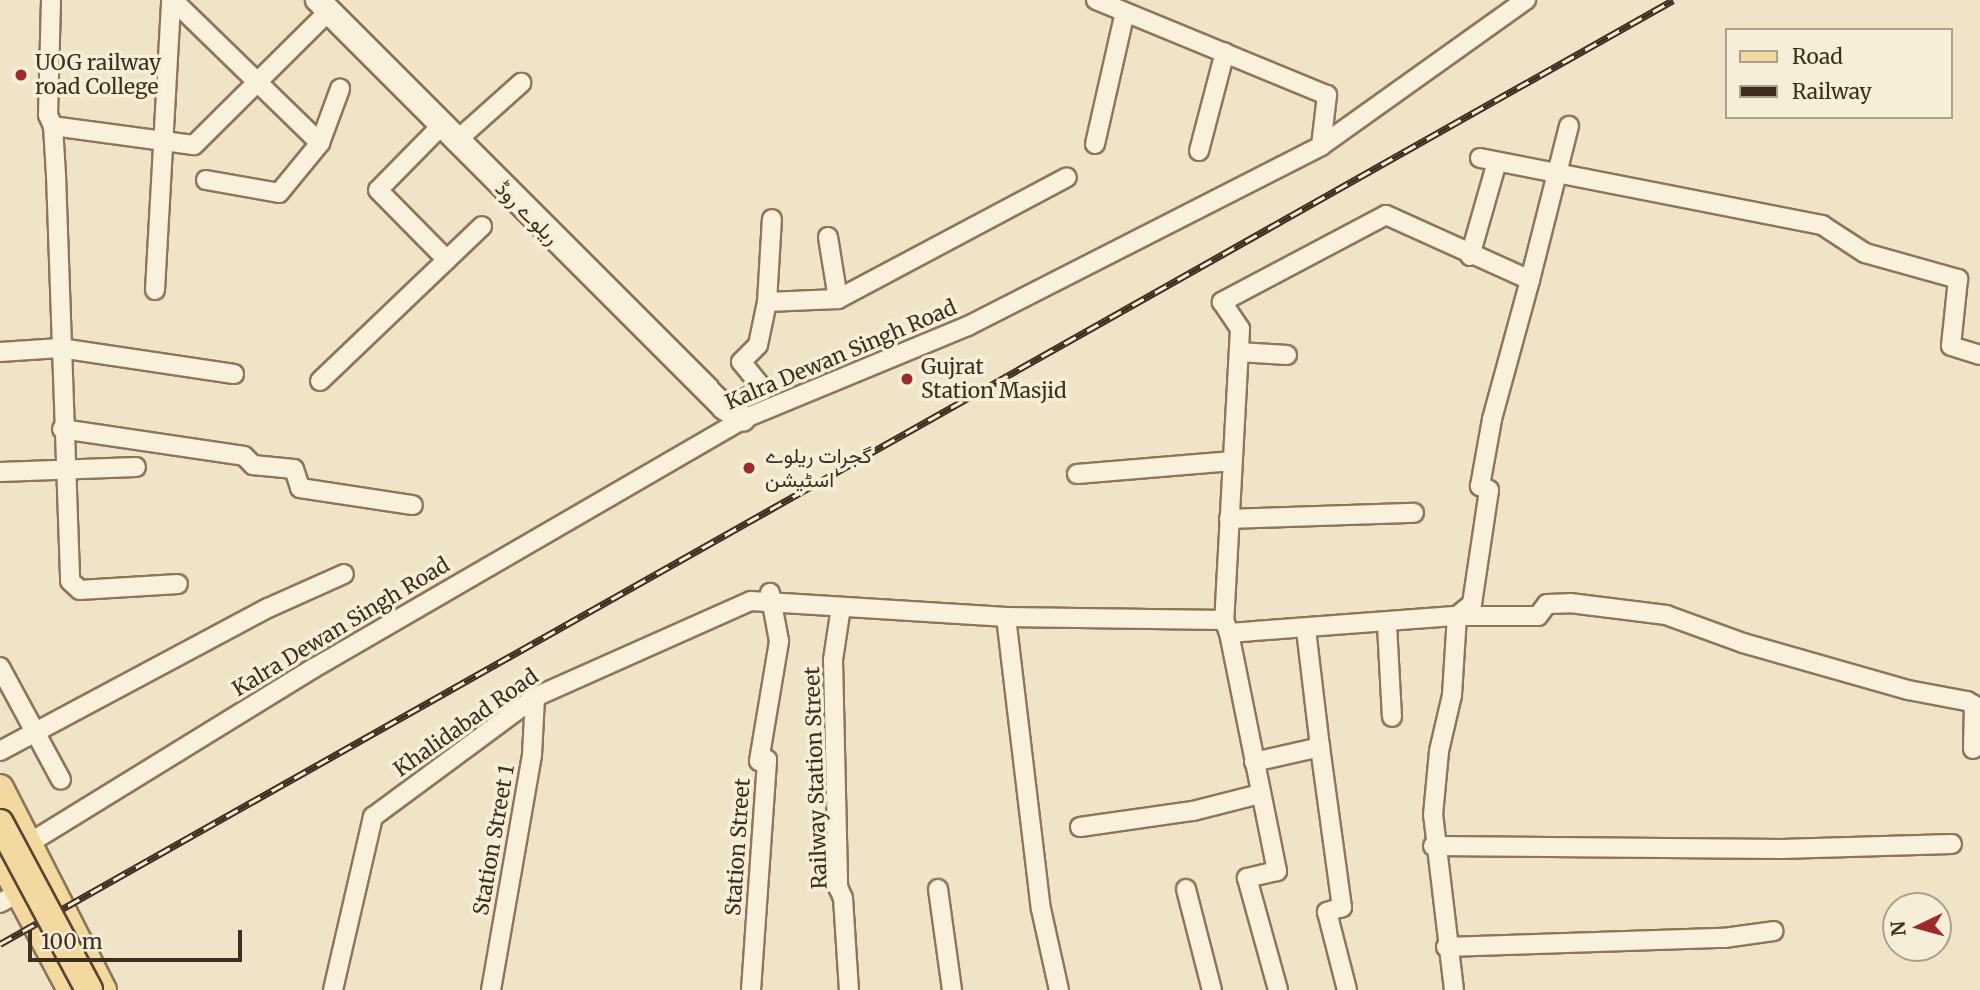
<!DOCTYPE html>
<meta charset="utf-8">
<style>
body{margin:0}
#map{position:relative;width:1980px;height:990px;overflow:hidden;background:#f0e4c8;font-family:Merriweather,Vazirmatn,serif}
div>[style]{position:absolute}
.roads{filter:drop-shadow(2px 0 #8d765c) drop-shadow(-2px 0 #8d765c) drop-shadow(0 2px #8d765c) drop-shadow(0 -2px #8d765c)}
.street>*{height:18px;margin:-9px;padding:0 9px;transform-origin:9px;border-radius:9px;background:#faf1dc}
.secondary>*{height:24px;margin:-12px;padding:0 12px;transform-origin:12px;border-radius:12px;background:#faf1dc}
.primary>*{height:26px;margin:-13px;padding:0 13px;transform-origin:13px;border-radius:13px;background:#f3d9a0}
.rail>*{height:7px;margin-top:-3.5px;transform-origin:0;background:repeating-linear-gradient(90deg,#f7eed8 0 13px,#3d2e20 0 26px);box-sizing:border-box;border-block:2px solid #3d2e20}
.bridges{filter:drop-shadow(2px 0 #5b4430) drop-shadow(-2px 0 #5b4430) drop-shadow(0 2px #5b4430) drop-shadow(0 -2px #5b4430)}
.primary-bridge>*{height:26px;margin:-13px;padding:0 13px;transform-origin:13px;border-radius:13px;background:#f3d9a0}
.dots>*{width:19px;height:19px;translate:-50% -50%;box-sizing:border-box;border:4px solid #f7eed8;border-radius:50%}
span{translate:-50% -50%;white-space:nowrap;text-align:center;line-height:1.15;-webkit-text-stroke:7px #f7eed8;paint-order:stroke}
.poi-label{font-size:21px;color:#3d2e20}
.left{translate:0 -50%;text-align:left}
.street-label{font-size:21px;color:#3d2e20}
.legend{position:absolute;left:1725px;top:28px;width:228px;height:91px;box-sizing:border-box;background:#f7eed8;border:2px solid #ada18e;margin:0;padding:9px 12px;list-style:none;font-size:21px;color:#3d2e20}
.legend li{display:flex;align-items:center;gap:14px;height:35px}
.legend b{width:35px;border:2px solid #ada18e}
.north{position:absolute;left:1882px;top:892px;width:70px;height:70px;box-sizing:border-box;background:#f7eed8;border:2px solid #ada18e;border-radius:50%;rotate:265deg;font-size:19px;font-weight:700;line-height:28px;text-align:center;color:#3d2e20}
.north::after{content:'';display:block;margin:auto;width:24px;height:32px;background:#9e2a2b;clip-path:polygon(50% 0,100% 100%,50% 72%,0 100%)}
.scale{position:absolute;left:28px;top:930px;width:214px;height:32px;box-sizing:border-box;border:4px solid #3d2e20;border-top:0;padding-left:9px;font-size:21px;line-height:24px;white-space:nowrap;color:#3d2e20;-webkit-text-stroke:5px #f7eed8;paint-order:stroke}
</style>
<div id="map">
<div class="roads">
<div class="street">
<div style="left:51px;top:0;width:115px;rotate:91.5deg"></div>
<div style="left:48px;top:115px;width:12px;rotate:66deg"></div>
<div style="left:53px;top:126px;width:49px;rotate:86.5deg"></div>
<div style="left:56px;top:175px;width:406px;rotate:88deg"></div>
<div style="left:70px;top:581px;width:13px;rotate:42deg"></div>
<div style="left:80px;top:590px;width:98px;rotate:-3.5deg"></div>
<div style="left:173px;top:0;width:205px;rotate:44.2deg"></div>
<div style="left:1096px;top:0;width:250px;rotate:22.4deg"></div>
<div style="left:1327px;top:95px;width:51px;rotate:96.7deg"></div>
<div style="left:53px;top:126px;width:142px;rotate:7.7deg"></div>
<div style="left:194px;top:145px;width:190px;rotate:-44.8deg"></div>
<div style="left:440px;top:127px;width:88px;rotate:134.5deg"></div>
<div style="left:378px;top:190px;width:98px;rotate:45.4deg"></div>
<div style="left:455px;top:142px;width:89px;rotate:-41.8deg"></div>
<div style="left:1095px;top:144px;width:135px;rotate:-77.2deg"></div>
<div style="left:1199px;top:151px;width:102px;rotate:-75.3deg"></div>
<div style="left:1480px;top:158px;width:349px;rotate:11.1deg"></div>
<div style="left:1822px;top:225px;width:51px;rotate:33.1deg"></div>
<div style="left:1865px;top:253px;width:97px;rotate:15.6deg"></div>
<div style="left:1958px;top:279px;width:67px;rotate:96deg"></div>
<div style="left:1951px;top:346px;width:30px;rotate:17deg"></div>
<div style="left:206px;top:180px;width:74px;rotate:10.1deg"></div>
<div style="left:279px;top:193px;width:65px;rotate:-50.6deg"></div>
<div style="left:320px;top:143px;width:58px;rotate:-69.7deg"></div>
<div style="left:828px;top:237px;width:63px;rotate:80.8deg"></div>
<div style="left:1470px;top:256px;width:98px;rotate:-74deg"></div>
<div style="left:1530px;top:280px;width:159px;rotate:-75.8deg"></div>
<div style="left:155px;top:290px;width:290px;rotate:-86.8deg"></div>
<div style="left:767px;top:302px;width:71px;rotate:-2.4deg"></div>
<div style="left:838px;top:299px;width:259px;rotate:-28deg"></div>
<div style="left:0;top:352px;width:60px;rotate:-3.8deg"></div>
<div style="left:60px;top:348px;width:176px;rotate:8.5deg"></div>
<div style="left:1239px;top:352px;width:48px;rotate:3.6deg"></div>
<div style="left:320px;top:381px;width:224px;rotate:-43.7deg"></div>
<div style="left:724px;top:407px;width:43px;rotate:-23deg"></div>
<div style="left:764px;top:390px;width:36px;rotate:-129deg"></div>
<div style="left:741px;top:362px;width:24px;rotate:-45deg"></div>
<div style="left:758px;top:345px;width:44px;rotate:-78.2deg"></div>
<div style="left:767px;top:302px;width:83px;rotate:-86.6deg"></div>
<div style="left:62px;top:429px;width:184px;rotate:8.4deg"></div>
<div style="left:244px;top:456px;width:13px;rotate:45deg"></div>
<div style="left:253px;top:465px;width:41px;rotate:5.6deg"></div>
<div style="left:294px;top:469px;width:20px;rotate:72deg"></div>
<div style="left:300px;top:488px;width:114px;rotate:8.6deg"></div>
<div style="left:0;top:472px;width:136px;rotate:-2.1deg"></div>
<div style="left:1077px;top:474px;width:156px;rotate:-4.8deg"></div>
<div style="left:1229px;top:519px;width:185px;rotate:-1.9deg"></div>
<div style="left:841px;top:607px;width:54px;rotate:98.6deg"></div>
<div style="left:833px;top:660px;width:227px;rotate:88.7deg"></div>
<div style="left:838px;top:887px;width:12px;rotate:66deg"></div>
<div style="left:843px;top:898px;width:92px;rotate:86.3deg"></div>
<div style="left:1006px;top:617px;width:294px;rotate:83.2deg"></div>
<div style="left:1041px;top:909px;width:83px;rotate:77.5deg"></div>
<div style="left:1387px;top:625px;width:92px;rotate:86.9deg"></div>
<div style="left:1229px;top:633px;width:243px;rotate:78.6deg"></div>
<div style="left:1277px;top:871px;width:31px;rotate:167deg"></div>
<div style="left:1247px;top:878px;width:116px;rotate:74.5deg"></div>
<div style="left:0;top:667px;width:128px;rotate:61.6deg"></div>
<div style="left:1320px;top:747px;width:162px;rotate:82.2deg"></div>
<div style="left:1342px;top:907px;width:16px;rotate:162deg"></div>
<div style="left:1327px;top:912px;width:81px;rotate:75.6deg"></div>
<div style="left:0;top:751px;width:304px;rotate:-28.1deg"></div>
<div style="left:268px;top:608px;width:83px;rotate:-24.1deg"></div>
<div style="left:1254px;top:762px;width:68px;rotate:-12.8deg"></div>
<div style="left:1320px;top:747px;width:119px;rotate:-96.8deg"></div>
<div style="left:1080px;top:827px;width:114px;rotate:-8.1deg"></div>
<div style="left:1193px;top:811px;width:69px;rotate:-14.2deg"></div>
<div style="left:31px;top:842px;width:332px;rotate:-31.6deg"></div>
<div style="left:314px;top:668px;width:496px;rotate:-30.1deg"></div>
<div style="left:743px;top:419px;width:243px;rotate:-22.5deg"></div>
<div style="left:968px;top:326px;width:396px;rotate:-27deg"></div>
<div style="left:1321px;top:146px;width:252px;rotate:-35.5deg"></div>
<div style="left:1433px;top:846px;width:348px;rotate:0.5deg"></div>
<div style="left:1781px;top:849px;width:171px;rotate:-1.7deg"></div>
<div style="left:938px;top:889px;width:102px;rotate:82.1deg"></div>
<div style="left:1186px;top:889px;width:104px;rotate:75.6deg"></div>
<div style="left:0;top:903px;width:21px;rotate:-29deg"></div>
<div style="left:1446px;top:947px;width:278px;rotate:-1.9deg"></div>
<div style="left:1724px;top:938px;width:50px;rotate:-8deg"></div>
<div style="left:333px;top:990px;width:178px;rotate:-77deg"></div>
<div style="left:373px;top:817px;width:202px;rotate:-36.5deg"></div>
<div style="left:535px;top:697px;width:236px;rotate:-24deg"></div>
<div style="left:751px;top:601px;width:256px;rotate:3.6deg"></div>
<div style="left:1006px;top:617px;width:218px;rotate:0.8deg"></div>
<div style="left:1224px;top:620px;width:14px;rotate:69deg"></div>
<div style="left:1229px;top:633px;width:229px;rotate:-4.3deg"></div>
<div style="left:1457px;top:616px;width:19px;rotate:-39deg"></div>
<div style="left:1472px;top:604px;width:115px;rotate:-81.5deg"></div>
<div style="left:1489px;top:490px;width:10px;rotate:-156deg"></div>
<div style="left:1480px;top:486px;width:68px;rotate:-79.8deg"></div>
<div style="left:1492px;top:419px;width:144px;rotate:-74.7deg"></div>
<div style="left:1530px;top:280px;width:158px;rotate:-155.7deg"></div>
<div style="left:1386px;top:215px;width:186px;rotate:152.1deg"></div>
<div style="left:1222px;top:302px;width:32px;rotate:56deg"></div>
<div style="left:1240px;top:329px;width:291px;rotate:93.1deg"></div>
<div style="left:491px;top:990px;width:239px;rotate:-80.1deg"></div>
<div style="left:532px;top:755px;width:58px;rotate:-87deg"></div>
<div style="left:751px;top:990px;width:231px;rotate:-86deg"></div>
<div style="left:767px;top:760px;width:8px;rotate:173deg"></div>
<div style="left:759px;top:761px;width:122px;rotate:-80.5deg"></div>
<div style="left:779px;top:641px;width:49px;rotate:-100.6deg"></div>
<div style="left:1454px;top:990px;width:176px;rotate:-96.8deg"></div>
<div style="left:1433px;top:815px;width:64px;rotate:-84.6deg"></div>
<div style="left:1439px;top:751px;width:57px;rotate:-76.9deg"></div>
<div style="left:1452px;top:695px;width:79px;rotate:-86.4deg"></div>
<div style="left:1457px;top:616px;width:81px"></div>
<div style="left:1538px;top:616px;width:15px;rotate:-53deg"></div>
<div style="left:1547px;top:604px;width:23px;rotate:-2deg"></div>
<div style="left:1570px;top:603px;width:97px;rotate:7.1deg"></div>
<div style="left:1666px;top:615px;width:82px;rotate:20deg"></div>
<div style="left:1743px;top:643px;width:172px;rotate:15.9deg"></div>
<div style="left:1908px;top:690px;width:60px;rotate:10.6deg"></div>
<div style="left:1967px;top:701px;width:8px;rotate:30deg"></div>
<div style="left:1974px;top:705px;width:44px;rotate:91.3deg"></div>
</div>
<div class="secondary">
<div style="left:318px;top:0;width:575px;rotate:45.07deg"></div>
<div style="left:724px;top:407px;width:22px;rotate:32deg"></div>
</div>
<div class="primary">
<div style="left:0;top:788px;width:227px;rotate:63deg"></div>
<div style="left:0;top:857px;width:151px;rotate:61.9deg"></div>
</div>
</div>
<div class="rail">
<div style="left:0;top:944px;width:1921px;rotate:-29.43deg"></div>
</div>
<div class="bridges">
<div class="primary-bridge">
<div style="left:0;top:823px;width:189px;rotate:61.9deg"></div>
</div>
</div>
<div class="dots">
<div style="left:21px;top:75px;background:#9e2a2b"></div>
<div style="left:907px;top:379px;background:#9e2a2b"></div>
<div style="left:749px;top:468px;background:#9e2a2b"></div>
</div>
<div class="poi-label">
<span class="left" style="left:35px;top:75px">UOG railway<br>road College</span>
<span class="left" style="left:921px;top:379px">Gujrat<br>Station Masjid</span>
<span class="left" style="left:765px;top:468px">گجرات ریلوے<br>اسٹیشن</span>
</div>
<div class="street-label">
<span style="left:527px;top:213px;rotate:45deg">ریلوے روڈ</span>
<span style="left:841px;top:355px;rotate:-23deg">Kalra Dewan Singh Road</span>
<span style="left:341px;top:627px;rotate:-31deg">Kalra Dewan Singh Road</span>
<span style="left:466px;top:723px;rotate:-35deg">Khalidabad Road</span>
<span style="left:816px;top:778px;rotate:-92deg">Railway Station Street</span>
<span style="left:494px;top:840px;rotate:-80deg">Station Street 1</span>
<span style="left:738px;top:847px;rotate:-86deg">Station Street</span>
</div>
<ul class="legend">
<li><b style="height:9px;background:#f3d9a0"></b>Road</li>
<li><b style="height:9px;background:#3d2e20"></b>Railway</li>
</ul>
<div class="north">N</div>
<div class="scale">100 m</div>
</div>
